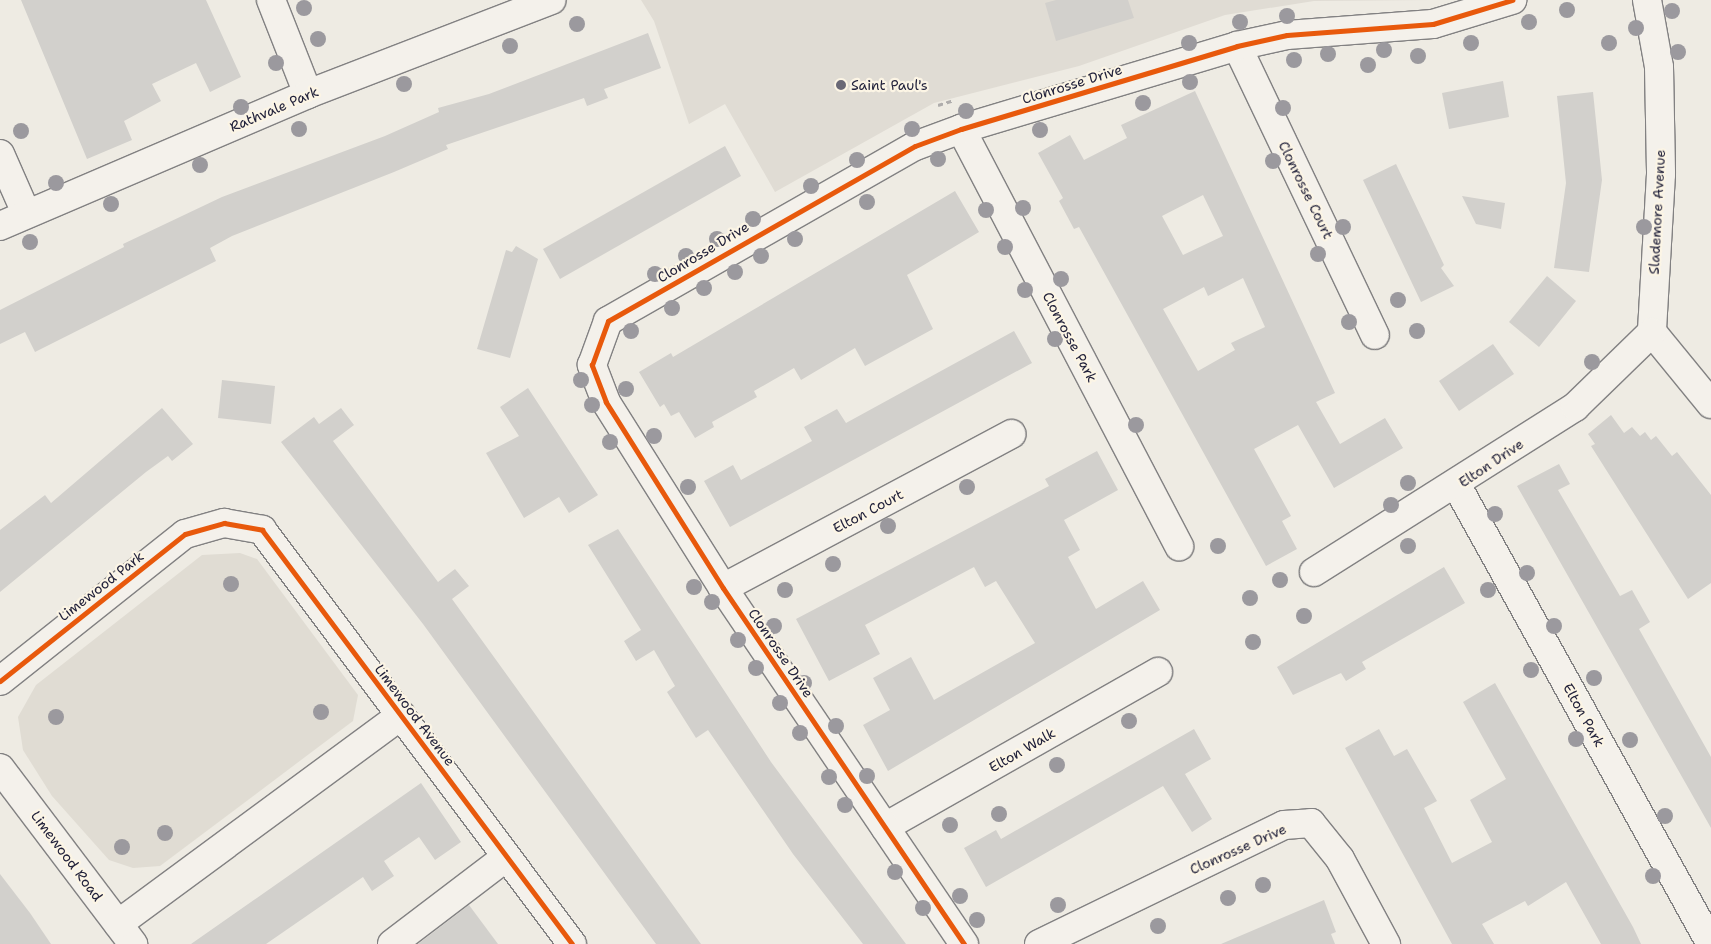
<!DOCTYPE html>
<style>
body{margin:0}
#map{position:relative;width:1711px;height:944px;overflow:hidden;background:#eeebe3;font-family:"Shantell Sans",sans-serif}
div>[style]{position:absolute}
.built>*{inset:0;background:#e0dcd4}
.green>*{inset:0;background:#e0dcd3}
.building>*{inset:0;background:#d2d0cc}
.path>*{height:3px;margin-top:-1.5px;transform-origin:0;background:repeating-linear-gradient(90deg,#afadac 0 5px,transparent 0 9px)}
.roads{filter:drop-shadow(1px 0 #828182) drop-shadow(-1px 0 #828182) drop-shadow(0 1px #828182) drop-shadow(0 -1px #828182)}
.minor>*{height:28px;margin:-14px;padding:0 14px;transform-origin:14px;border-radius:14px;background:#f4f1eb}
.cycleway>*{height:5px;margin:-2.5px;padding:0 2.5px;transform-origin:2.5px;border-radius:2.5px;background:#e8590c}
.trees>*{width:16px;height:16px;margin:-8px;border-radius:50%;background:#9b999e}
.dots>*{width:14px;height:14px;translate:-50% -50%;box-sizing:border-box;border:2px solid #fcf5e5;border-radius:50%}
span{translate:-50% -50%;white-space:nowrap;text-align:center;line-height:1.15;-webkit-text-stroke:4.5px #fcf5e5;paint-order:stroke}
.street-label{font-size:14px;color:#22223b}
.poi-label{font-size:14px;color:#22223b}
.left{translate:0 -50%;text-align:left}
</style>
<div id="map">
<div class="built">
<div style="clip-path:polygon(641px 0,1431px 0,1314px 1px,1225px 15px,1079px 66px,934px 103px,775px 192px,725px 104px,689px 124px,654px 21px)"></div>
</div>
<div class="green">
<div style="clip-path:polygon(240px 553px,257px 559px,358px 695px,353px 721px,160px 866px,133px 868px,109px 860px,52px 796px,23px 750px,18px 717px,36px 685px,202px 555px)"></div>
</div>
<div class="building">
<div style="clip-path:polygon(21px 0,206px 0,241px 77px,210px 92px,196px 63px,152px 84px,161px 101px,124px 121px,132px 140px,87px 159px)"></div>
<div style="clip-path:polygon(1056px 0,1128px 0,1134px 18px,1056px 41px,1045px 3px)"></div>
<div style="clip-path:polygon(648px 33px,661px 68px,604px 89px,608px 98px,587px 106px,584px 98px,446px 145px,448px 149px,394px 172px,232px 236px,210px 248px,216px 261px,35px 352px,25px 332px,0 344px,0 310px,124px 247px,123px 244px,222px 197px,385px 136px,439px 112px,438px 108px,489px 94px)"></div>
<div style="clip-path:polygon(1503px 81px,1509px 117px,1449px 129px,1442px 93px)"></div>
<div style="clip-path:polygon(evenodd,1195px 91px,1335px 393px,1316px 402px,1340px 444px,1385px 418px,1403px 448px,1334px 488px,1298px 425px,1254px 449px,1291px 516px,1282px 521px,1297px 549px,1266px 566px,1079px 227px,1074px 229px,1059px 201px,1063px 198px,1038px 153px,1070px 135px,1084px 160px,1127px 138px,1121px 125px,1195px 91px,1203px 195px,1223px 236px,1183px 255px,1162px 216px,1203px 195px,1195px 91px,1243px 278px,1265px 327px,1231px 343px,1235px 350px,1198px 371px,1163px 309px,1204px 287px,1208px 296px,1243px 278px)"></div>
<div style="clip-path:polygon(1593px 92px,1602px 180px,1589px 272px,1554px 268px,1566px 183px,1557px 96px)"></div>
<div style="clip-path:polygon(725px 146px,741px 176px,560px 279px,543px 249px)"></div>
<div style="clip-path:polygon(1396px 164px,1444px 265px,1441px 268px,1454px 286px,1421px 302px,1363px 180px)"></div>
<div style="clip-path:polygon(955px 191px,979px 232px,907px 275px,933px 329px,865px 366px,855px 348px,801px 380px,794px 368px,754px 391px,757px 397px,712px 422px,714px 427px,695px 438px,679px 412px,671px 416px,664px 404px,660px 407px,639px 372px,671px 353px,673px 357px)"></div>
<div style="clip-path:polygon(1462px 196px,1505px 203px,1501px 229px,1476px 224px)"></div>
<div style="clip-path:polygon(516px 246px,538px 259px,510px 358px,477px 349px,506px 250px,512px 252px)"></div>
<div style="clip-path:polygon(1547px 276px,1576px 301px,1539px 347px,1509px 322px)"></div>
<div style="clip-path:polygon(1014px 331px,1032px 363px,730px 527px,704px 481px,733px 465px,741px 480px,812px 441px,804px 427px,837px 409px,846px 423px)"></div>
<div style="clip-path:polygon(1493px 344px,1514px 374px,1459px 411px,1439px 381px)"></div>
<div style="clip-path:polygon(222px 380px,275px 386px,271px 424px,218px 418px)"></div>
<div style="clip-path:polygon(528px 388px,598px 495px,569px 513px,559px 497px,524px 518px,486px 453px,519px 436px,500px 407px)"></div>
<div style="clip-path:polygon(162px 408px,193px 444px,172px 461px,168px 456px,146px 472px,0 592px,0 530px,45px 495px,51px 503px)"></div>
<div style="clip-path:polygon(341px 408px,354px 425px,333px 441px,438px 582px,455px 569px,469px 586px,452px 599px,701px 944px,656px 944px,423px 624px,281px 442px,314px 417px,319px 424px)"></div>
<div style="clip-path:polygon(1611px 415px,1624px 433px,1632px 427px,1640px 436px,1645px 432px,1651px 440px,1656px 436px,1672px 456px,1677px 452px,1711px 495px,1711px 583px,1688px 599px,1591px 446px,1595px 444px,1588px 434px)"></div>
<div style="clip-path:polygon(1097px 451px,1118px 490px,1064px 520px,1080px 550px,1068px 557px,1096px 609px,1143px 581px,1160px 610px,888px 771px,863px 725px,890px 710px,873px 678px,911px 657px,934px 700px,1035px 643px,996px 581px,985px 587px,974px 567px,865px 625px,880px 654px,829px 681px,796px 619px,1049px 486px,1045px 479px)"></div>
<div style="clip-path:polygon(1559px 464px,1570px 484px,1558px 490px,1620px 596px,1632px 590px,1650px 622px,1639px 629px,1711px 757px,1711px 828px,1517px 486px)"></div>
<div style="clip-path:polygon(618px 529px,771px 762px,906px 944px,863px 944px,793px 854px,708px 730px,696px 738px,667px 692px,675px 686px,654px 650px,636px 661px,624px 641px,641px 630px,588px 545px)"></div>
<div style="clip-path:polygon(1444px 567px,1465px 603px,1362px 662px,1366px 669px,1346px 681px,1341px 673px,1293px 695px,1277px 667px)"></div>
<div style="clip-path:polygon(1495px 683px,1633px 927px,1641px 944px,1601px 944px,1566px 882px,1528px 906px,1525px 901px,1482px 924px,1494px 944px,1452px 944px,1345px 748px,1379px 729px,1394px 756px,1407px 749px,1437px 801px,1424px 808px,1452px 863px,1492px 842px,1470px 800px,1506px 779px,1463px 702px)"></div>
<div style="clip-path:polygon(1194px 729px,1211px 759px,1185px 774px,1212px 819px,1192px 832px,1163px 786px,986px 887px,964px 848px,996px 830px,1001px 839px)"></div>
<div style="clip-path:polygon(421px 783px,461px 842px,435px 860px,419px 837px,384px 861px,394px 876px,372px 891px,363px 877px,266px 944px,191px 944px)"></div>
<div style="clip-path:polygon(0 874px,30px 913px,51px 944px,0 944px)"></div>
<div style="clip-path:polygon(1324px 900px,1336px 932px,1331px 934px,1335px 944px,1221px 944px)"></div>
<div style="clip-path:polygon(469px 905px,498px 944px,418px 944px)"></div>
</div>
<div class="path">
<div style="left:938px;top:105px;width:17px;rotate:-17deg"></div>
</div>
<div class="roads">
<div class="minor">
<div style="left:271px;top:0;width:101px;rotate:68.5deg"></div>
<div style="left:1647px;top:0;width:68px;rotate:79.8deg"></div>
<div style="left:1659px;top:67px;width:107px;rotate:88.9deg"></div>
<div style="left:1661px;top:174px;width:158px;rotate:93.3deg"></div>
<div style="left:1652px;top:332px;width:93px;rotate:50.7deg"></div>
<div style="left:1237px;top:46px;width:320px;rotate:64.5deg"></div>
<div style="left:961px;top:129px;width:471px;rotate:62.4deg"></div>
<div style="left:0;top:154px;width:64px;rotate:66.2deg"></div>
<div style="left:0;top:226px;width:335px;rotate:-23.2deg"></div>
<div style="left:308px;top:94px;width:261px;rotate:-21.1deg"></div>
<div style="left:1457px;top:486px;width:524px;rotate:60.99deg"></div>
<div style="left:1314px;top:572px;width:309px;rotate:-32.3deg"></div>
<div style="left:1575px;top:407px;width:107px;rotate:-44.2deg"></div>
<div style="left:723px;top:588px;width:327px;rotate:-28.1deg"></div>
<div style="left:0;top:681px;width:236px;rotate:-38.5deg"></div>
<div style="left:185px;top:534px;width:41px;rotate:-15.8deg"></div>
<div style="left:224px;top:523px;width:39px;rotate:10deg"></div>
<div style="left:262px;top:530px;width:517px;rotate:53.17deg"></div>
<div style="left:0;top:768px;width:221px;rotate:52.9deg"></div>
<div style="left:885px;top:827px;width:314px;rotate:-29.6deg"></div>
<div style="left:118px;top:924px;width:352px;rotate:-36.4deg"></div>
<div style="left:392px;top:944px;width:143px;rotate:-37.3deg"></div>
<div style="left:964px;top:944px;width:430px;rotate:-124.1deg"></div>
<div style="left:723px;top:588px;width:220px;rotate:-122.2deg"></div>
<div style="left:606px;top:402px;width:40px;rotate:-111deg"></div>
<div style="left:592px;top:365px;width:47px;rotate:-70deg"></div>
<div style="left:608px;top:321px;width:353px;rotate:-29.7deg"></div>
<div style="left:915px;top:146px;width:49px;rotate:-20.3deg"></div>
<div style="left:961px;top:129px;width:288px;rotate:-16.7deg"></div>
<div style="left:1237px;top:46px;width:51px;rotate:-12.4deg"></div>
<div style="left:1287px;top:35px;width:146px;rotate:-4.3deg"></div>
<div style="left:1433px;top:24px;width:83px;rotate:-16.9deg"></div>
<div style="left:1039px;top:944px;width:272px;rotate:-25.9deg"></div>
<div style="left:1284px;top:825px;width:27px;rotate:-4deg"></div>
<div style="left:1311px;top:823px;width:46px;rotate:51.1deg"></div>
<div style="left:1340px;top:859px;width:97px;rotate:61.6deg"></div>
</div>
</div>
<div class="cycleway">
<div style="left:0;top:681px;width:236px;rotate:-38.5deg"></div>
<div style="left:185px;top:534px;width:41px;rotate:-15.8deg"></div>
<div style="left:224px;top:523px;width:39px;rotate:10deg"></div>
<div style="left:262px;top:530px;width:517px;rotate:53.17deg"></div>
<div style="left:964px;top:944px;width:430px;rotate:-124.1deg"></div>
<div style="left:723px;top:588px;width:220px;rotate:-122.2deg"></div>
<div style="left:606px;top:402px;width:40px;rotate:-111deg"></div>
<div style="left:592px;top:365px;width:47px;rotate:-70deg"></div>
<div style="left:608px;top:321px;width:353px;rotate:-29.7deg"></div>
<div style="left:915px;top:146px;width:49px;rotate:-20.3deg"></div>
<div style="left:961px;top:129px;width:288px;rotate:-16.7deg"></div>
<div style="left:1237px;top:46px;width:51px;rotate:-12.4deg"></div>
<div style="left:1287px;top:35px;width:146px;rotate:-4.3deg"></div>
<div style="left:1433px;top:24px;width:83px;rotate:-16.9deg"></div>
</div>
<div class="trees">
<div style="left:304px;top:8px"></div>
<div style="left:1567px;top:10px"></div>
<div style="left:1672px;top:11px"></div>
<div style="left:1287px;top:16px"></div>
<div style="left:1240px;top:22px"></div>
<div style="left:1529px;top:22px"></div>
<div style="left:577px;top:24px"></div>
<div style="left:1636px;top:28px"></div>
<div style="left:318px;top:39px"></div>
<div style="left:1189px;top:43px"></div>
<div style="left:1471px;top:43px"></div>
<div style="left:1609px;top:43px"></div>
<div style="left:510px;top:46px"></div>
<div style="left:1384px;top:50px"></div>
<div style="left:1678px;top:52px"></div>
<div style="left:1328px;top:54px"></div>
<div style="left:1418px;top:56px"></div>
<div style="left:1294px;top:60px"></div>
<div style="left:276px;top:63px"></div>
<div style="left:1368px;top:65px"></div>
<div style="left:1190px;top:82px"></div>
<div style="left:404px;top:84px"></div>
<div style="left:1143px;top:103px"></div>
<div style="left:241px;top:107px"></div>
<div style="left:1283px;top:108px"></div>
<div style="left:966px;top:111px"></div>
<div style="left:299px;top:129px"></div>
<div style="left:912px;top:129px"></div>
<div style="left:1040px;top:130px"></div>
<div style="left:21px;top:131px"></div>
<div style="left:938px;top:159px"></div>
<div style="left:857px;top:160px"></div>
<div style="left:1273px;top:161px"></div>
<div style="left:200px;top:165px"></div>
<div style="left:56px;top:183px"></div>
<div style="left:811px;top:186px"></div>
<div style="left:867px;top:202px"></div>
<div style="left:111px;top:204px"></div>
<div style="left:1023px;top:208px"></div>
<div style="left:986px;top:210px"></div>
<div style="left:753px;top:219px"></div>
<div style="left:1343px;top:227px"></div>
<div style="left:1644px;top:227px"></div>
<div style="left:717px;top:239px"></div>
<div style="left:795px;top:239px"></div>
<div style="left:30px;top:242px"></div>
<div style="left:1005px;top:247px"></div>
<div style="left:1318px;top:254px"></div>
<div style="left:686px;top:256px"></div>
<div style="left:761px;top:256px"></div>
<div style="left:735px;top:272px"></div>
<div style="left:655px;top:274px"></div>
<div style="left:1061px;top:279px"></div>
<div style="left:704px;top:288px"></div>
<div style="left:1025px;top:290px"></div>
<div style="left:1398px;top:300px"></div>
<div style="left:672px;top:308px"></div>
<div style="left:1349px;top:322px"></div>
<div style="left:631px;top:331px"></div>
<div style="left:1417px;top:331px"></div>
<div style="left:1055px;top:339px"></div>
<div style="left:1592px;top:362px"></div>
<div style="left:581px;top:380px"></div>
<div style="left:626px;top:389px"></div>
<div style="left:592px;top:405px"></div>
<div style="left:1136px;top:425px"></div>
<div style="left:654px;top:436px"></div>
<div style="left:610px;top:442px"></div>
<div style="left:1408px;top:483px"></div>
<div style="left:688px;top:487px"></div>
<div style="left:967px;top:487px"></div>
<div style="left:1391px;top:505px"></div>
<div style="left:1495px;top:514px"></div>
<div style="left:888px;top:526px"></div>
<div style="left:1218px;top:546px"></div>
<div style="left:1408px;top:546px"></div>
<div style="left:833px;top:564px"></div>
<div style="left:1527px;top:573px"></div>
<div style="left:1280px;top:580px"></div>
<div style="left:231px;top:584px"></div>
<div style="left:694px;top:587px"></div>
<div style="left:785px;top:590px"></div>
<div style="left:1488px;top:590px"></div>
<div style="left:1250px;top:598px"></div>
<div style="left:712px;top:602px"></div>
<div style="left:1304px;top:616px"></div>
<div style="left:774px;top:626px"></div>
<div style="left:1554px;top:626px"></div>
<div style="left:738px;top:640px"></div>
<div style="left:1253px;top:642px"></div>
<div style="left:756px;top:668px"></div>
<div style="left:1531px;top:670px"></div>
<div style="left:1594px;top:678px"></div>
<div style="left:804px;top:683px"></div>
<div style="left:780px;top:703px"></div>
<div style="left:321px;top:712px"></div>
<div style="left:56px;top:717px"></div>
<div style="left:1129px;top:721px"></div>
<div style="left:836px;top:726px"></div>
<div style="left:800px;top:733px"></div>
<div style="left:1576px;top:739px"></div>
<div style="left:1630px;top:740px"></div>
<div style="left:1057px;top:765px"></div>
<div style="left:867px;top:776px"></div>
<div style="left:829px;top:777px"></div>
<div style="left:845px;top:805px"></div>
<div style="left:999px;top:814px"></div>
<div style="left:1665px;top:816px"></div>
<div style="left:950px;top:825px"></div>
<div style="left:165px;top:833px"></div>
<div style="left:122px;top:847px"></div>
<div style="left:895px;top:872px"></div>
<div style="left:1653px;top:876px"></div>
<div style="left:1263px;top:885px"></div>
<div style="left:960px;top:896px"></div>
<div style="left:1228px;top:898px"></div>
<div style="left:1058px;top:905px"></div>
<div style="left:923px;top:908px"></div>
<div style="left:977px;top:920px"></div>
<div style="left:1158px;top:926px"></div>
</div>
<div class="dots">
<div style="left:841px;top:85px;background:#696876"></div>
</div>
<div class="street-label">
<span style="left:1072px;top:84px;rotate:-17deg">Clonrosse Drive</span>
<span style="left:274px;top:109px;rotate:-23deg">Rathvale Park</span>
<span style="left:1306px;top:190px;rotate:64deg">Clonrosse Court</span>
<span style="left:1657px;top:212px;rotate:-87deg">Slademore Avenue</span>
<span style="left:703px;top:252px;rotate:-31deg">Clonrosse Drive</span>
<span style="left:1070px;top:337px;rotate:62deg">Clonrosse Park</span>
<span style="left:1491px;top:463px;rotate:-34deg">Elton Drive</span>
<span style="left:868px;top:511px;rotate:-28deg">Elton Court</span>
<span style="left:101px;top:586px;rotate:-38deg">Limewood Park</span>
<span style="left:781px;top:653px;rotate:56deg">Clonrosse Drive</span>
<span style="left:415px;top:715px;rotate:53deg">Limewood Avenue</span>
<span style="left:1584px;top:715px;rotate:61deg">Elton Park</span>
<span style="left:1022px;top:750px;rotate:-30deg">Elton Walk</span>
<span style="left:1238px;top:849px;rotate:-24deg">Clonrosse Drive</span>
<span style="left:67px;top:856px;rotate:53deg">Limewood Road</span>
</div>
<div class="poi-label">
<span class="left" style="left:851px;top:85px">Saint Paul's</span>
</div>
</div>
